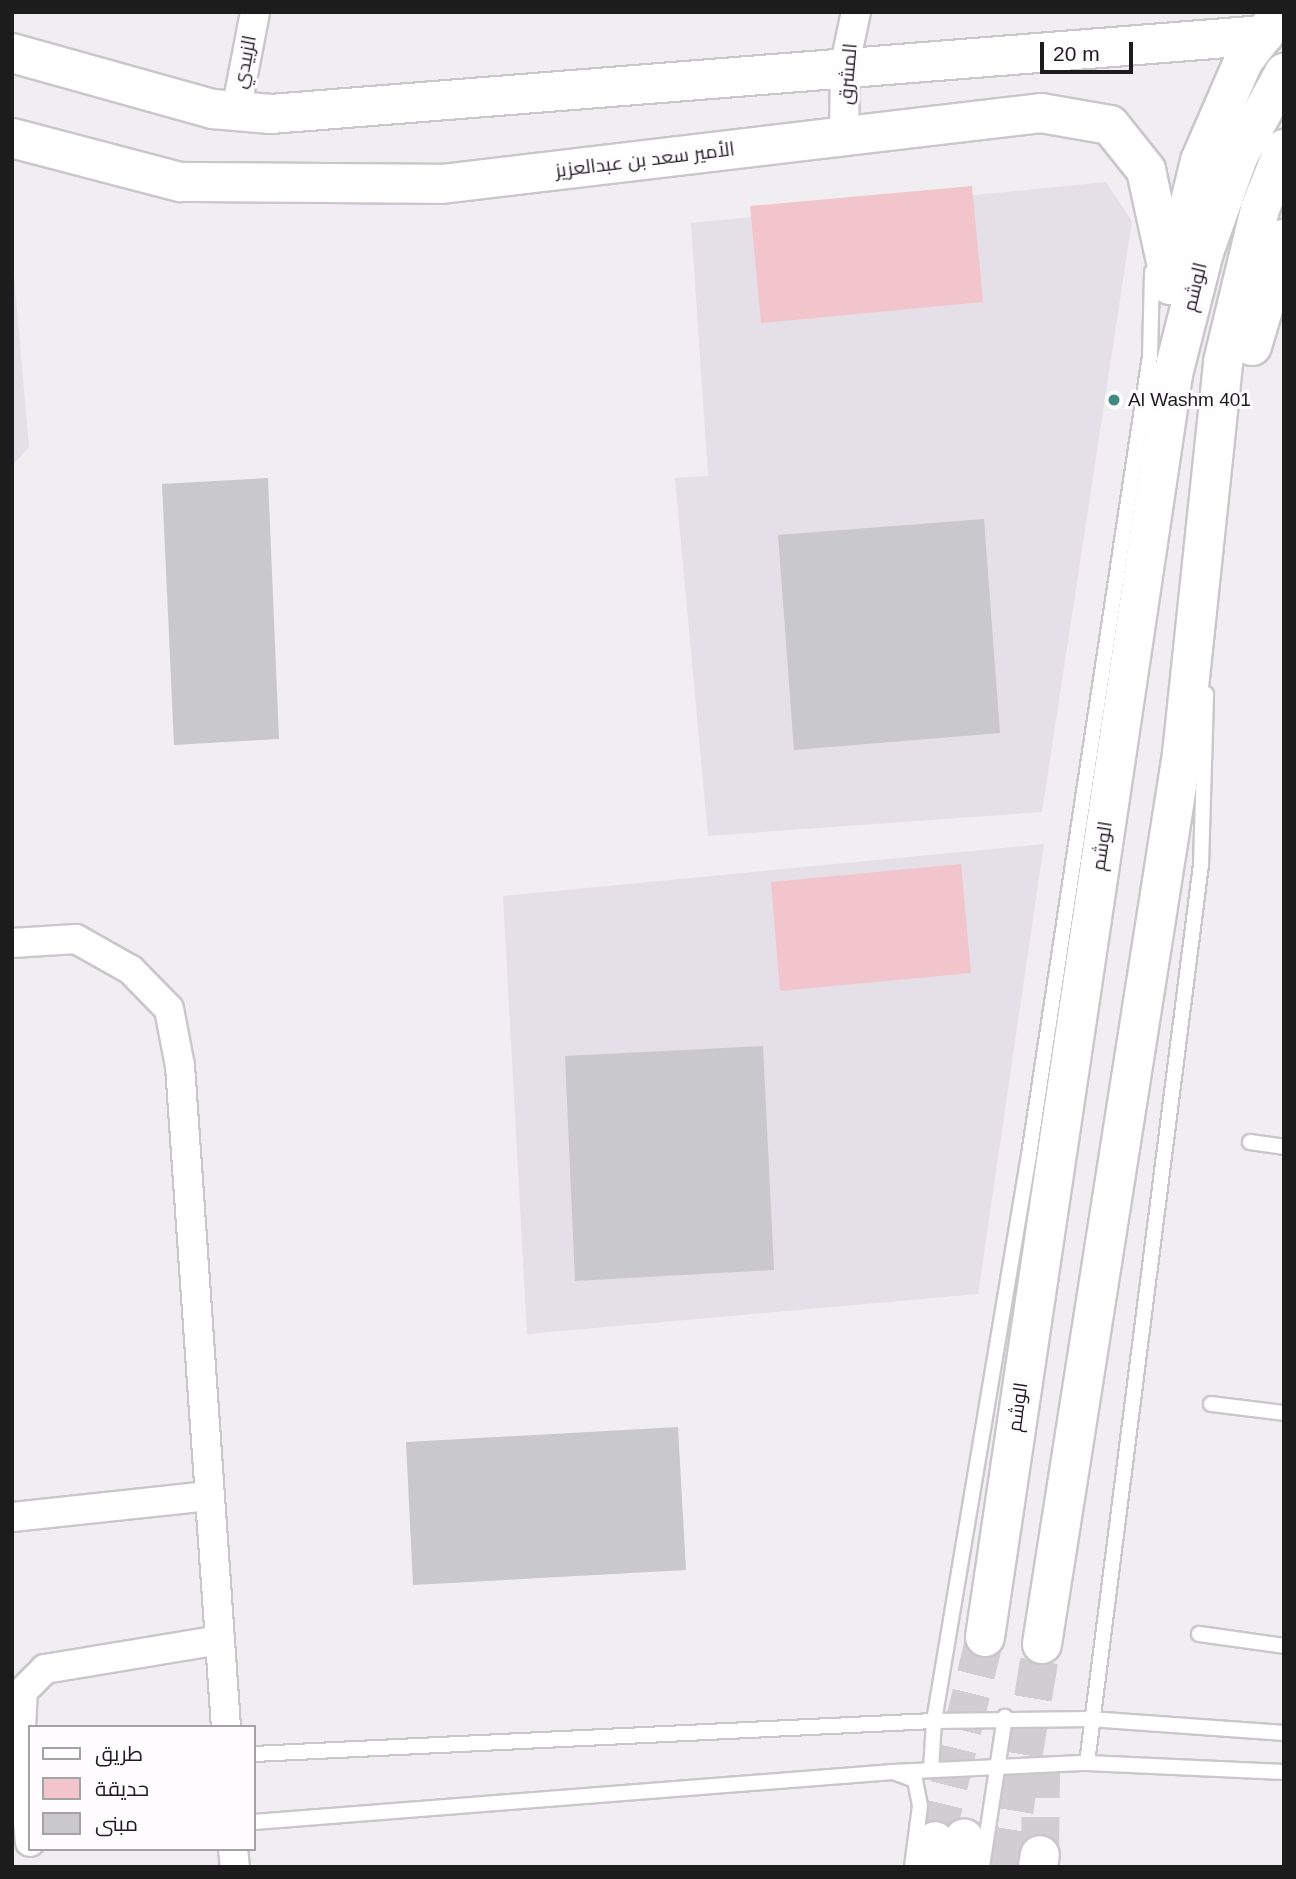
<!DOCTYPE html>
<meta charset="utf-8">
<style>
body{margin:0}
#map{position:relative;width:1296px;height:1879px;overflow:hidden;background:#f0eef1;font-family:Helvetica,Cairo,sans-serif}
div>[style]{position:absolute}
.built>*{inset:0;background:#e5dfe8}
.green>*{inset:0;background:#f2c5cc}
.building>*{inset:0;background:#c9c8cb}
.primary-tunnel>*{height:38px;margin-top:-19px;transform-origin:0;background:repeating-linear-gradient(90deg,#d0ced1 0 38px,transparent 0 57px)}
.roads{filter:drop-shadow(2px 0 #c9c7ca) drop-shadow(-2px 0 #c9c7ca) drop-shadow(0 2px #c9c7ca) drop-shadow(0 -2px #c9c7ca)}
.lane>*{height:14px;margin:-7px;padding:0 7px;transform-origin:7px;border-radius:7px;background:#fff}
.street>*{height:28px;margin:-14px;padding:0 14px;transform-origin:14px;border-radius:14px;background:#fff}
.secondary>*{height:38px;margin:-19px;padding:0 19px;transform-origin:19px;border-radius:19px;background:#fff}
.primary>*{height:38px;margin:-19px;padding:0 19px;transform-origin:19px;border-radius:19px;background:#fff}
.dots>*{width:19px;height:19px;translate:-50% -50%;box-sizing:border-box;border:4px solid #fefcfe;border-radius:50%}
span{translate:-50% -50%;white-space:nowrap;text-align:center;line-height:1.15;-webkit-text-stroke:6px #fefcfe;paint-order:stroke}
.street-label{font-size:19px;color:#1d1c1d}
.poi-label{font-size:19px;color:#1d1c1d}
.left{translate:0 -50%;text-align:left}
.frame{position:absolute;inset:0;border:14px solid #1d1c1d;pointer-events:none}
.legend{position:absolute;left:28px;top:1725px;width:228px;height:126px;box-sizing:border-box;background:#fefcfe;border:2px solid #a4a2a4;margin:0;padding:9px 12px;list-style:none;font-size:21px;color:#1d1c1d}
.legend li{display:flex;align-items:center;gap:14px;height:35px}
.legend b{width:35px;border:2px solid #a4a2a4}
.scale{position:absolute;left:1040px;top:42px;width:93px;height:32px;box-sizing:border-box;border:4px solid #1d1c1d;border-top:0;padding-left:9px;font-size:21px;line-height:24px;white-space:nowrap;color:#1d1c1d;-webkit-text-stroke:5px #fefcfe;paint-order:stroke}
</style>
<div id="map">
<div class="built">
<div style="clip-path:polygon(1106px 182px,1132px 221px,1042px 812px,708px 836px,675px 478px,708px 476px,691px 223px)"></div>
<div style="clip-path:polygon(12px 252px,29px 447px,12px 466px)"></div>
<div style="clip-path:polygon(1044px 844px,978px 1294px,527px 1334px,503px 896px)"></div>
</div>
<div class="green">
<div style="clip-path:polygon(972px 186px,983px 302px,761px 323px,750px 206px)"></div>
<div style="clip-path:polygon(961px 864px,971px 973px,780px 991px,771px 882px)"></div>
</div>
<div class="building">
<div style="clip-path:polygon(268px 478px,279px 739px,174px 745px,162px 484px)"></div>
<div style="clip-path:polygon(984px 519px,1000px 733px,794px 750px,778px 535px)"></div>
<div style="clip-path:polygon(763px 1046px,774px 1270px,575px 1281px,565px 1056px)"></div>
<div style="clip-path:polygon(678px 1427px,686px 1570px,413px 1585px,406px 1442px)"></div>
</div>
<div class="primary-tunnel">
<div style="left:935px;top:1841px;width:210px;rotate:-76.2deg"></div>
<div style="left:1040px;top:1855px;width:86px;rotate:-89.3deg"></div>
<div style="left:1005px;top:1867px;width:226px;rotate:-80.6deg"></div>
</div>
<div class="roads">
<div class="lane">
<div style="left:1250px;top:1142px;width:34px;rotate:8deg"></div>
<div style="left:1211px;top:1404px;width:74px;rotate:7deg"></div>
<div style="left:1199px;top:1634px;width:86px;rotate:8deg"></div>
<div style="left:254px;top:1754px;width:681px;rotate:-2.78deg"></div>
<div style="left:934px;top:1721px;width:574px;rotate:-80.47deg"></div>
<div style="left:1029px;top:1155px;width:808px;rotate:-81.39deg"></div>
<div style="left:1150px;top:356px;width:84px;rotate:-88.6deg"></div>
<div style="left:1087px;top:1763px;width:197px;rotate:2.6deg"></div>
<div style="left:931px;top:1770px;width:49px;rotate:-86.5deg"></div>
<div style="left:934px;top:1721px;width:156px;rotate:-0.7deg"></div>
<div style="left:1090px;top:1719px;width:195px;rotate:4.1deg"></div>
<div style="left:893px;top:1772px;width:194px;rotate:-2.7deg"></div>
<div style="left:1087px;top:1763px;width:905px;rotate:-82.77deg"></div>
<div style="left:1201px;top:865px;width:171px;rotate:-88.3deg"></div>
<div style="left:254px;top:1822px;width:641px;rotate:-4.47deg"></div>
<div style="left:893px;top:1772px;width:23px;rotate:20deg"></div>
<div style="left:915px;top:1780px;width:26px;rotate:79deg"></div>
<div style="left:920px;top:1806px;width:62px;rotate:97.5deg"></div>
<div style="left:982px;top:1867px;width:152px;rotate:-81.3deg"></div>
</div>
<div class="street">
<div style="left:236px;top:111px;width:101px;rotate:-79.1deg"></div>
<div style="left:844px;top:137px;width:73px;rotate:-89.2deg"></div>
<div style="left:845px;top:64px;width:53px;rotate:-78.1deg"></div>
<div style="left:12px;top:943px;width:64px;rotate:-3.6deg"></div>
<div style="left:76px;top:939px;width:63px;rotate:29.4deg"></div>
<div style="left:131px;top:970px;width:54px;rotate:45.7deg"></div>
<div style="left:169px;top:1009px;width:58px;rotate:79.1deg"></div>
<div style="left:180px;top:1066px;width:663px;rotate:86.02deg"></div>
<div style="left:12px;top:1517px;width:198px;rotate:-6.1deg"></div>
<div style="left:30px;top:1842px;width:99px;rotate:-95.8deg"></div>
<div style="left:20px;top:1744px;width:53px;rotate:-86.8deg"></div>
<div style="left:23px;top:1691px;width:31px;rotate:-45deg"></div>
<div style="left:45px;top:1669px;width:177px;rotate:-9.4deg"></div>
<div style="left:233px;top:1849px;width:18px;rotate:84deg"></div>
</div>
<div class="secondary">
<div style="left:12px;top:53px;width:209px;rotate:15.6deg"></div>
<div style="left:213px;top:109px;width:58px;rotate:4.9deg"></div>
<div style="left:271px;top:114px;width:996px;rotate:-4.55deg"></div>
<div style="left:12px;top:138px;width:174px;rotate:14.7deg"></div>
<div style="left:180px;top:182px;width:262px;rotate:0.4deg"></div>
<div style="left:442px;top:184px;width:603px;rotate:-6.76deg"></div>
<div style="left:1041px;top:113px;width:70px;rotate:9.9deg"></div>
<div style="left:1110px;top:125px;width:58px;rotate:51.3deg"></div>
<div style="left:1146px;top:170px;width:113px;rotate:77.7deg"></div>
</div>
<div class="primary">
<div style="left:1170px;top:285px;width:128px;rotate:-76.4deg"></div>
<div style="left:1200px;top:161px;width:110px;rotate:-66.5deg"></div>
<div style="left:1244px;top:60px;width:61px;rotate:-52.4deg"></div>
<div style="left:1252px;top:346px;width:112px;rotate:-73.3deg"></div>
<div style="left:985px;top:1637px;width:1277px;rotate:-81.53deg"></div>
<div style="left:1173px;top:374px;width:126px;rotate:-75.7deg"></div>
<div style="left:1204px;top:252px;width:101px;rotate:-70.3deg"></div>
<div style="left:1238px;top:157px;width:96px;rotate:-61.3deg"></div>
<div style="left:1042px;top:1644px;width:901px;rotate:-81.06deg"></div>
<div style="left:1182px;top:754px;width:394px;rotate:-84deg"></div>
<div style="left:1223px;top:362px;width:157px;rotate:-76.4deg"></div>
<div style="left:1260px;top:209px;width:65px;rotate:-68.2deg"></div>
<div style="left:931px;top:1867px;width:26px;rotate:-81deg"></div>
<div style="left:959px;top:1867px;width:29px;rotate:-80deg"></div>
<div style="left:1038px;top:1867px;width:12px;rotate:-81deg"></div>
</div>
</div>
<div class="dots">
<div style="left:1114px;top:400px;background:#438983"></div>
</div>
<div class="street-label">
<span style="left:245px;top:62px;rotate:-79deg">الزبيدي</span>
<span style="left:848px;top:74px;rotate:-85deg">المشرق</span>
<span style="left:645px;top:160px;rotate:-7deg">الأمير سعد بن عبدالعزيز</span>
<span style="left:1195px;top:287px;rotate:-76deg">الوشم</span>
<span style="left:1102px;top:846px;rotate:-81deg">الوشم</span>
<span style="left:1018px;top:1407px;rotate:-82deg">الوشم</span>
</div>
<div class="poi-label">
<span class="left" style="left:1128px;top:400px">Al Washm 401</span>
</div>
<div class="frame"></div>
<ul class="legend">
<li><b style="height:9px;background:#fff"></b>طريق</li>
<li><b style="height:19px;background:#f2c5cc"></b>حديقة</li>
<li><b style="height:19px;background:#c9c8cb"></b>مبنى</li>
</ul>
<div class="scale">20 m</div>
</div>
